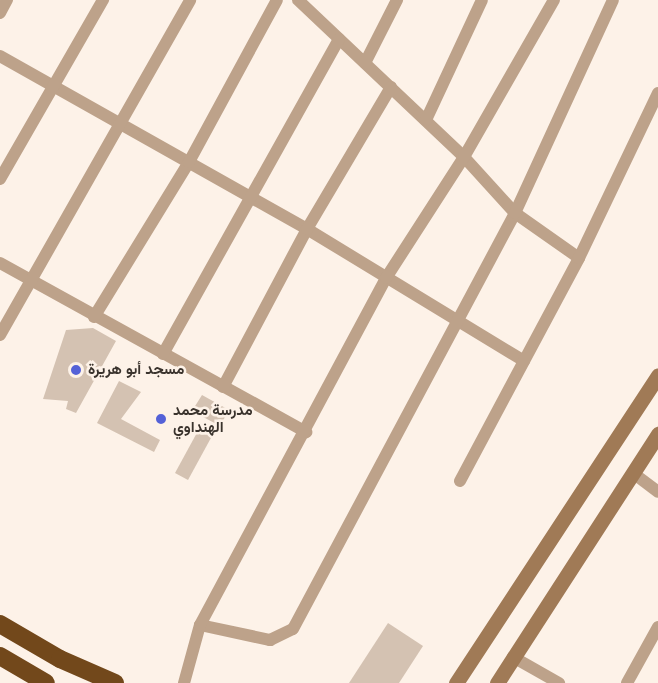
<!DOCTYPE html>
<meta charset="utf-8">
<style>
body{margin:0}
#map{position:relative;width:658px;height:683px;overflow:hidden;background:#fdf2e8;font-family:"Nunito Sans",Vazirmatn,sans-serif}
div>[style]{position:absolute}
.building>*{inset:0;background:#d4c2b2}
.street>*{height:12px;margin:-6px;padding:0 6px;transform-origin:6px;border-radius:6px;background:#bda28a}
.secondary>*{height:15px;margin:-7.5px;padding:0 7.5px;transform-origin:7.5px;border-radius:7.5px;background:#a07a56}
.highway>*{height:18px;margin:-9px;padding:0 9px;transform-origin:9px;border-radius:9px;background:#72481b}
.dots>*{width:16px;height:16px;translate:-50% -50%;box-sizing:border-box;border:3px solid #fdf2e8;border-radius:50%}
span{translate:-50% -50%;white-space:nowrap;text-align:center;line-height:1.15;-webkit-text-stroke:5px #fdf2e8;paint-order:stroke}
.poi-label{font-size:15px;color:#3a332d;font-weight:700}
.left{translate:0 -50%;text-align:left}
</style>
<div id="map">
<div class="building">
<div style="clip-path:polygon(93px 328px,116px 341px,76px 413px,66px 409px,68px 401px,43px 399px,66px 330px)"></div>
<div style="clip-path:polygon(119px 381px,141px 392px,121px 419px,160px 440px,154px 452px,97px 423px)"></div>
<div style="clip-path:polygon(202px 395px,229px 410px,220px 426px,192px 411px)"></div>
<div style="clip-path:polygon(199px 429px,212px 436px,188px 480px,175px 473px)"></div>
<div style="clip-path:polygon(388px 623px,423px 646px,399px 683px,349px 683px)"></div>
</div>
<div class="street">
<div style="left:298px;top:0;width:228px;rotate:43.4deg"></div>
<div style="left:464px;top:157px;width:76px;rotate:47.7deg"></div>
<div style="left:515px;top:213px;width:78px;rotate:35.1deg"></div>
<div style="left:0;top:13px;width:15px;rotate:-62deg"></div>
<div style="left:0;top:56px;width:352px;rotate:29.4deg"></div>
<div style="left:307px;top:229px;width:254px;rotate:31.3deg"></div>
<div style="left:365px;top:63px;width:71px;rotate:-63.1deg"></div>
<div style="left:426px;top:120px;width:132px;rotate:-65deg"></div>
<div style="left:0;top:179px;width:207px;rotate:-60.1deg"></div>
<div style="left:0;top:263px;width:350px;rotate:28.9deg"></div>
<div style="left:94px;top:317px;width:182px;rotate:-58.5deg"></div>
<div style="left:189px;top:162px;width:184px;rotate:-61.5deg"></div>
<div style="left:0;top:335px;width:385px;rotate:-60.4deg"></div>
<div style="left:163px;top:354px;width:361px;rotate:-60.8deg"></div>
<div style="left:223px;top:387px;width:179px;rotate:-62deg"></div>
<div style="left:307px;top:229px;width:165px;rotate:-59.4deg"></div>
<div style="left:633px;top:473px;width:31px;rotate:37deg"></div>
<div style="left:460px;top:481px;width:253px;rotate:-61.9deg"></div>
<div style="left:579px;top:258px;width:183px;rotate:-64.4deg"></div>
<div style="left:200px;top:625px;width:72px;rotate:12.1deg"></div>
<div style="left:270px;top:640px;width:25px;rotate:-26deg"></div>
<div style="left:293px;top:629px;width:472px;rotate:-61.9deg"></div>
<div style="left:515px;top:213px;width:234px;rotate:-65.3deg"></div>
<div style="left:513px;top:657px;width:53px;rotate:29.5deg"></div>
<div style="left:184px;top:683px;width:60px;rotate:-74.6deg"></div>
<div style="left:200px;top:625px;width:394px;rotate:-61.8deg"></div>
<div style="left:386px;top:278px;width:144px;rotate:-57.2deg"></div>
<div style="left:464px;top:157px;width:181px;rotate:-60.2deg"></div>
<div style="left:627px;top:683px;width:64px;rotate:-61deg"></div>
</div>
<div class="secondary">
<div style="left:456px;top:683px;width:368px;rotate:-56.7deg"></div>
<div style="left:497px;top:683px;width:297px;rotate:-57.1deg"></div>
</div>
<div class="highway">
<div style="left:0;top:624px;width:69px;rotate:30.3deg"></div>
<div style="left:60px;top:659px;width:60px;rotate:23.6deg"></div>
<div style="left:0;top:656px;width:53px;rotate:30.4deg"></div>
</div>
<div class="dots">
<div style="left:76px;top:370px;background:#5461d7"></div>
<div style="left:161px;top:419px;background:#5461d7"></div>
</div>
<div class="poi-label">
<span class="left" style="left:88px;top:370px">مسجد أبو هريرة</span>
<span class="left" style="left:173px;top:419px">مدرسة محمد<br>الهنداوي</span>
</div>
</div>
